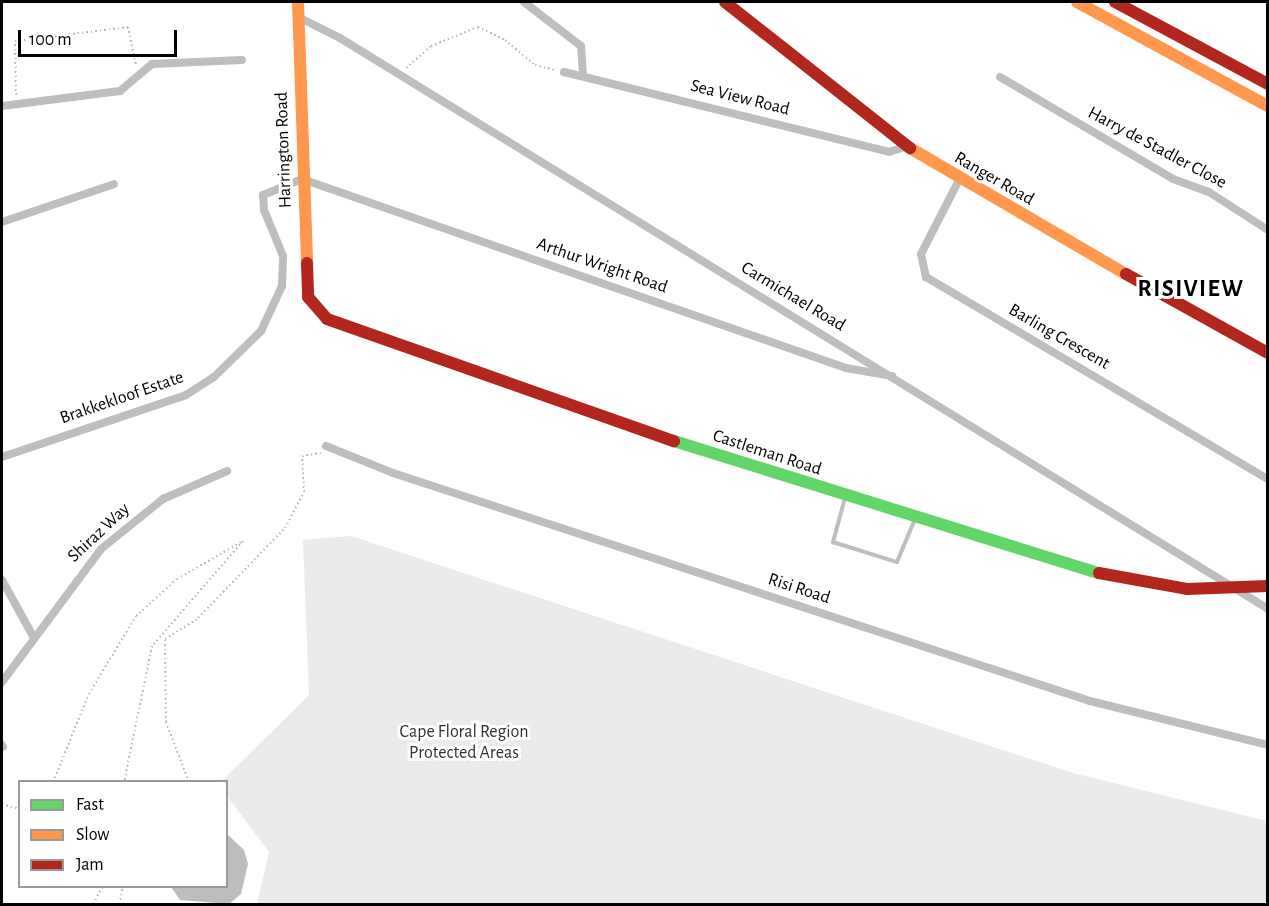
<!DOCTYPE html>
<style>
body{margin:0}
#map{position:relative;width:1269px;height:906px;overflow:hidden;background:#fff;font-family:"Alegreya Sans",sans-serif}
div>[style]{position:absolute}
.green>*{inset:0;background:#ebebeb}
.water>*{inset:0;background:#bdbdbd}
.path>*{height:2px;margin-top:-1px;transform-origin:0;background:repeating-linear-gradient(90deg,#b9b9b9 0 1.5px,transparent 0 4.5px)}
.lane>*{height:4px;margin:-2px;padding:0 2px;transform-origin:2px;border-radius:2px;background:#bebebe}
.street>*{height:8px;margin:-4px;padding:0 4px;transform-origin:4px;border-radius:4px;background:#bebebe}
.fast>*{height:12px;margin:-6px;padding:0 6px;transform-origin:6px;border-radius:6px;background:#63d668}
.slow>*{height:12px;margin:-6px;padding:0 6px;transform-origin:6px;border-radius:6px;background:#ff974d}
.jam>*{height:12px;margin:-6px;padding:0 6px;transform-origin:6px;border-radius:6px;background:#b3261e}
span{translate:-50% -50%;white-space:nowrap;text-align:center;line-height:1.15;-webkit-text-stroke:6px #fff;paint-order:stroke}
.street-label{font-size:18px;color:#000}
.park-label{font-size:18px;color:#313131}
.district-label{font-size:24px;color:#000;font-weight:700;letter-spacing:1.5px}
.frame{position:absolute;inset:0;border:3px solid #000;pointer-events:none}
.legend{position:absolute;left:18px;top:780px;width:210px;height:108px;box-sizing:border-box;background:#fff;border:2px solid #999;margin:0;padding:8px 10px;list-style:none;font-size:18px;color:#000}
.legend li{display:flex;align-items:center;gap:12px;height:30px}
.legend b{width:30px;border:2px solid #999}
.scale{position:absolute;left:18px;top:30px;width:159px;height:27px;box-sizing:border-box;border:3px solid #000;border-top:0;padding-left:8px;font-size:18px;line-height:21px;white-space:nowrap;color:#000;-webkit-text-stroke:4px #fff;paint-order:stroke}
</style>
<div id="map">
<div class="green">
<div style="clip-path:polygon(351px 536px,1073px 773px,1267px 821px,1267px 904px,257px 904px,269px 852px,227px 796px,222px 781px,309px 695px,303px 540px)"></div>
</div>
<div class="water">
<div style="clip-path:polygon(227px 834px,244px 850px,248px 864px,241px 894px,229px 904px,180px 900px,171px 887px,226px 886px)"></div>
</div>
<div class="path">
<div style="left:406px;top:68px;width:33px;rotate:-41deg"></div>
<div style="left:431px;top:46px;width:51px;rotate:-22deg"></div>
<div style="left:478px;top:27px;width:30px;rotate:26deg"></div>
<div style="left:505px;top:40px;width:39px;rotate:40deg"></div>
<div style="left:535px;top:65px;width:21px;rotate:14deg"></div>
<div style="left:16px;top:95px;width:54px;rotate:-91.1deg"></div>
<div style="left:15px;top:41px;width:114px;rotate:-7.1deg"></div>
<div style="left:128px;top:27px;width:38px;rotate:78deg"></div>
<div style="left:53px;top:782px;width:95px;rotate:-67.8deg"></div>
<div style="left:89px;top:694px;width:91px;rotate:-58.9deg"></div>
<div style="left:136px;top:616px;width:55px;rotate:-42.1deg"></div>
<div style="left:177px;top:579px;width:76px;rotate:-29.9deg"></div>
<div style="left:243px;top:541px;width:139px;rotate:130.9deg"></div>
<div style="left:152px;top:646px;width:139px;rotate:101.6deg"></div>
<div style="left:189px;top:782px;width:64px;rotate:-111deg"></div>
<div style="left:166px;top:722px;width:83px;rotate:-90.7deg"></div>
<div style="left:165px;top:639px;width:39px;rotate:-32deg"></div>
<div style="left:198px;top:618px;width:125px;rotate:-46deg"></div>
<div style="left:285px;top:528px;width:41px;rotate:-62.2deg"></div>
<div style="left:304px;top:492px;width:36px;rotate:-93deg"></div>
<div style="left:302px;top:456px;width:19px;rotate:-9deg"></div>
<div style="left:2px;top:804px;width:19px;rotate:16deg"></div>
<div style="left:93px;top:904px;width:21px;rotate:-61deg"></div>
<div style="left:119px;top:904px;width:18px;rotate:-77deg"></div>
</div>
<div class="lane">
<div style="left:845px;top:498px;width:46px;rotate:105.3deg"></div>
<div style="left:833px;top:542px;width:67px;rotate:17.4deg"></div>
<div style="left:897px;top:562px;width:47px;rotate:-67.3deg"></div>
</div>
<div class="street">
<div style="left:524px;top:2px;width:72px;rotate:37.7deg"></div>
<div style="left:581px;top:46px;width:30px;rotate:86deg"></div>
<div style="left:298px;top:17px;width:47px;rotate:26.6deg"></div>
<div style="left:340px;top:38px;width:1090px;rotate:31.6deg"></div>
<div style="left:564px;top:72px;width:335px;rotate:13.8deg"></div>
<div style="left:889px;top:152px;width:19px;rotate:-18deg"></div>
<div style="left:1000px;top:77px;width:201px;rotate:30.5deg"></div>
<div style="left:1173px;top:179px;width:38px;rotate:20deg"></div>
<div style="left:1209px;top:192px;width:70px;rotate:32.8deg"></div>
<div style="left:2px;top:106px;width:119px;rotate:-7.2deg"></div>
<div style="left:120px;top:91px;width:42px;rotate:-40.2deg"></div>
<div style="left:152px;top:64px;width:90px;rotate:-2.5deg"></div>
<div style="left:959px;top:180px;width:83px;rotate:117.2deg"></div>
<div style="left:921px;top:254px;width:24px;rotate:78deg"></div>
<div style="left:926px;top:277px;width:397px;rotate:30.6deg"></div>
<div style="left:2px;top:222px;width:118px;rotate:-18.7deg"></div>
<div style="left:326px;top:446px;width:72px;rotate:21.9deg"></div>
<div style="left:393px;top:473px;width:733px;rotate:18.11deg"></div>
<div style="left:1090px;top:701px;width:183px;rotate:13.9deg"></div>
<div style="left:2px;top:457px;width:194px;rotate:-18.6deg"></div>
<div style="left:186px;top:395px;width:33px;rotate:-33deg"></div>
<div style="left:214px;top:377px;width:66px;rotate:-44.4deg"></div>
<div style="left:261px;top:331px;width:50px;rotate:-65deg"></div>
<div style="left:282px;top:286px;width:30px;rotate:-88deg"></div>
<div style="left:283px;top:256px;width:50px;rotate:-112.4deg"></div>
<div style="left:264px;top:210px;width:15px;rotate:-94deg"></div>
<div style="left:263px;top:195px;width:42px;rotate:-22.3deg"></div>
<div style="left:302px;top:179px;width:576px;rotate:19.16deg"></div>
<div style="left:846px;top:368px;width:47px;rotate:9.9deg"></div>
<div style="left:2px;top:580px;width:66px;rotate:61.1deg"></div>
<div style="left:2px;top:682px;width:166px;rotate:-53.3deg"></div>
<div style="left:101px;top:549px;width:80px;rotate:-38.9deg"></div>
<div style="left:163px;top:499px;width:70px;rotate:-23.6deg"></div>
<div style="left:2px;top:745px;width:2px;rotate:63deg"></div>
</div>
<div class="fast">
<div style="left:674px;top:441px;width:445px;rotate:17.3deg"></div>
</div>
<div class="slow">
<div style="left:298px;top:2px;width:261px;rotate:88deg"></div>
<div style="left:1077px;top:2px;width:217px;rotate:28.6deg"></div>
<div style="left:910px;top:148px;width:250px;rotate:30.3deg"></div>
</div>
<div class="jam">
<div style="left:725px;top:2px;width:236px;rotate:38.3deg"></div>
<div style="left:1115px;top:2px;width:174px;rotate:28.2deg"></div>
<div style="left:307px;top:263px;width:34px;rotate:88deg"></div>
<div style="left:308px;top:297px;width:29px;rotate:49deg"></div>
<div style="left:327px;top:319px;width:368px;rotate:19.4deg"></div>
<div style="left:1126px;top:274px;width:162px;rotate:29.1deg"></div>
<div style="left:1099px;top:573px;width:89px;rotate:10.3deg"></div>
<div style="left:1187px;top:589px;width:81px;rotate:-2.1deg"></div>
</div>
<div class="street-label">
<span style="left:740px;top:98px;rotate:14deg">Sea View Road</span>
<span style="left:1157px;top:148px;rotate:28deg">Harry de Stadler Close</span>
<span style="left:284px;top:150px;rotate:-92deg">Harrington Road</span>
<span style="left:994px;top:179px;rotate:30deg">Ranger Road</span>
<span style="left:602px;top:266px;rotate:19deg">Arthur Wright Road</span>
<span style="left:793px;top:297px;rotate:31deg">Carmichael Road</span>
<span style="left:1059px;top:337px;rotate:30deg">Barling Crescent</span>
<span style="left:122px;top:398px;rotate:-19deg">Brakkekloof Estate</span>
<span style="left:767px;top:453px;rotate:18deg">Castleman Road</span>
<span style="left:99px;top:533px;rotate:-43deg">Shiraz Way</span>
<span style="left:799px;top:589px;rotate:18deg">Risi Road</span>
</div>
<div class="park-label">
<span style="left:464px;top:743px">Cape Floral Region<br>Protected Areas</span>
</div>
<div class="district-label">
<span style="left:1191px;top:290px">RISIVIEW</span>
</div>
<div class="frame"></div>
<ul class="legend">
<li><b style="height:8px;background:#63d668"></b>Fast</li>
<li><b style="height:8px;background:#ff974d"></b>Slow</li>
<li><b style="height:8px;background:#b3261e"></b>Jam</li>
</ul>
<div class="scale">100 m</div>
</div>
